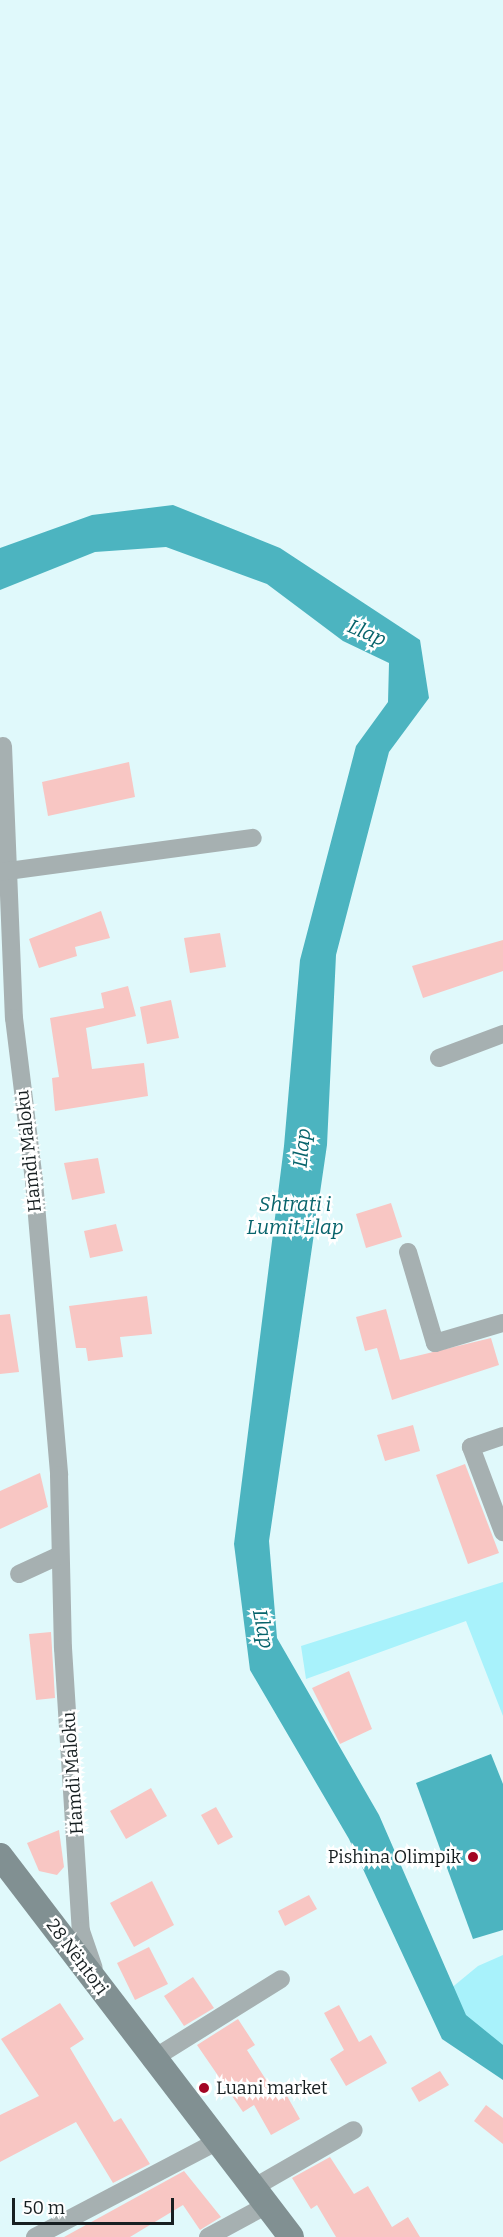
<!DOCTYPE html>
<meta charset="utf-8">
<style>
body{margin:0}
#map{position:relative;width:503px;height:2237px;overflow:hidden;background:#e0f9fb;font-family:Bitter,serif}
div>[style]{position:absolute}
.green>*{inset:0;background:#a8f2fb}
.water>*{inset:0;background:#4cb4c0}
.building>*{inset:0;background:#f8c6c3}
.minor>*{height:18px;margin:-9px;padding:0 9px;transform-origin:9px;border-radius:9px;background:#a6b0b1}
.secondary>*{height:26px;margin:-13px;padding:0 13px;transform-origin:13px;border-radius:13px;background:#819092}
.dots>*{width:16px;height:16px;translate:-50% -50%;box-sizing:border-box;border:3px solid #fff;border-radius:50%}
span{translate:-50% -50%;white-space:nowrap;text-align:center;line-height:1.15;-webkit-text-stroke:5px #fff;paint-order:stroke}
.street-label{font-size:18px;color:#171f21}
.poi-label{font-size:18px;color:#171f21}
.right{translate:-100% -50%;text-align:right}
.left{translate:0 -50%;text-align:left}
.water-label{font-size:20px;color:#07636b;font-style:italic}
.scale{position:absolute;left:12px;top:2198px;width:162px;height:27px;box-sizing:border-box;border:3px solid #171f21;border-top:0;padding-left:8px;font-size:18px;line-height:21px;white-space:nowrap;color:#171f21;-webkit-text-stroke:4px #fff;paint-order:stroke}
</style>
<div id="map">
<div class="green">
<div style="clip-path:polygon(503px 1582px,503px 1716px,466px 1621px,306px 1679px,301px 1646px)"></div>
<div style="clip-path:polygon(503px 1955px,503px 2060px,444px 1994px,478px 1966px)"></div>
</div>
<div class="water">
<div style="clip-path:polygon(173px 505px,280px 548px,420px 640px,429px 698px,389px 752px,336px 955px,327px 1145px,269px 1541px,277px 1638px,379px 1815px,466px 2015px,503px 2045px,503px 2080px,442px 2039px,349px 1839px,250px 1670px,234px 1544px,284px 1146px,300px 960px,356px 746px,388px 702px,389px 663px,343px 641px,267px 584px,166px 547px,95px 552px,0 590px,0 548px,92px 515px)"></div>
<div style="clip-path:polygon(491px 1754px,503px 1784px,503px 1930px,473px 1939px,416px 1783px)"></div>
</div>
<div class="building">
<div style="clip-path:polygon(129px 762px,135px 797px,48px 816px,42px 782px)"></div>
<div style="clip-path:polygon(101px 911px,110px 938px,75px 947px,77px 956px,39px 968px,29px 939px)"></div>
<div style="clip-path:polygon(220px 933px,226px 967px,190px 973px,184px 938px)"></div>
<div style="clip-path:polygon(503px 940px,503px 971px,423px 998px,412px 966px)"></div>
<div style="clip-path:polygon(128px 986px,136px 1016px,86px 1028px,92px 1069px,144px 1063px,148px 1096px,55px 1111px,52px 1078px,59px 1077px,50px 1018px,104px 1008px,101px 993px)"></div>
<div style="clip-path:polygon(171px 1000px,179px 1038px,147px 1044px,140px 1007px)"></div>
<div style="clip-path:polygon(98px 1158px,105px 1193px,72px 1200px,64px 1163px)"></div>
<div style="clip-path:polygon(391px 1203px,402px 1237px,366px 1248px,356px 1214px)"></div>
<div style="clip-path:polygon(116px 1224px,123px 1251px,90px 1258px,84px 1231px)"></div>
<div style="clip-path:polygon(147px 1296px,152px 1334px,120px 1337px,123px 1357px,88px 1361px,86px 1348px,76px 1348px,69px 1306px)"></div>
<div style="clip-path:polygon(386px 1309px,400px 1360px,491px 1338px,499px 1365px,392px 1400px,377px 1348px,365px 1351px,356px 1317px)"></div>
<div style="clip-path:polygon(10px 1314px,19px 1372px,0 1374px,0 1315px)"></div>
<div style="clip-path:polygon(413px 1425px,420px 1451px,385px 1461px,377px 1435px)"></div>
<div style="clip-path:polygon(465px 1464px,499px 1553px,468px 1564px,436px 1475px)"></div>
<div style="clip-path:polygon(40px 1473px,48px 1507px,0 1529px,0 1491px)"></div>
<div style="clip-path:polygon(51px 1632px,55px 1698px,36px 1700px,29px 1634px)"></div>
<div style="clip-path:polygon(349px 1671px,372px 1729px,340px 1744px,312px 1688px)"></div>
<div style="clip-path:polygon(151px 1788px,167px 1816px,126px 1839px,110px 1811px)"></div>
<div style="clip-path:polygon(216px 1807px,233px 1837px,218px 1845px,201px 1815px)"></div>
<div style="clip-path:polygon(59px 1830px,64px 1867px,57px 1875px,39px 1871px,27px 1843px)"></div>
<div style="clip-path:polygon(152px 1881px,174px 1925px,134px 1947px,110px 1903px)"></div>
<div style="clip-path:polygon(309px 1895px,317px 1909px,285px 1926px,278px 1911px)"></div>
<div style="clip-path:polygon(149px 1947px,168px 1984px,135px 2000px,117px 1963px)"></div>
<div style="clip-path:polygon(193px 1977px,214px 2008px,184px 2026px,164px 1996px)"></div>
<div style="clip-path:polygon(60px 2003px,84px 2039px,70px 2048px,114px 2122px,121px 2118px,150px 2164px,113px 2183px,76px 2122px,0 2162px,0 2115px,39px 2096px,1px 2039px)"></div>
<div style="clip-path:polygon(339px 2005px,359px 2042px,371px 2035px,387px 2063px,346px 2086px,330px 2059px,344px 2050px,324px 2013px)"></div>
<div style="clip-path:polygon(238px 2019px,255px 2045px,247px 2050px,279px 2100px,287px 2096px,300px 2119px,271px 2135px,254px 2105px,243px 2112px,197px 2045px)"></div>
<div style="clip-path:polygon(440px 2071px,449px 2085px,419px 2102px,411px 2088px)"></div>
<div style="clip-path:polygon(486px 2105px,503px 2118px,503px 2144px,474px 2121px)"></div>
<div style="clip-path:polygon(330px 2157px,354px 2194px,368px 2186px,392px 2227px,408px 2217px,420px 2237px,336px 2237px,317px 2205px,311px 2209px,292px 2178px)"></div>
<div style="clip-path:polygon(184px 2171px,221px 2217px,200px 2230px,183px 2205px,130px 2237px,64px 2237px)"></div>
</div>
<div class="minor">
<div style="left:3px;top:746px;width:272px;rotate:87.7deg"></div>
<div style="left:14px;top:1018px;width:164px;rotate:83deg"></div>
<div style="left:34px;top:1181px;width:295px;rotate:85.1deg"></div>
<div style="left:59px;top:1475px;width:173px;rotate:88.7deg"></div>
<div style="left:63px;top:1648px;width:284px;rotate:86.4deg"></div>
<div style="left:81px;top:1931px;width:39px;rotate:71deg"></div>
<div style="left:0;top:872px;width:255px;rotate:-7.7deg"></div>
<div style="left:439px;top:1058px;width:68px;rotate:-20.6deg"></div>
<div style="left:408px;top:1252px;width:95px;rotate:73.5deg"></div>
<div style="left:435px;top:1343px;width:71px;rotate:-16.4deg"></div>
<div style="left:503px;top:1436px;width:34px;rotate:161deg"></div>
<div style="left:471px;top:1447px;width:91px;rotate:69.4deg"></div>
<div style="left:19px;top:1574px;width:43px;rotate:-24.8deg"></div>
<div style="left:151px;top:2060px;width:153px;rotate:-31.9deg"></div>
<div style="left:253px;top:2188px;width:116px;rotate:-29.9deg"></div>
<div style="left:35px;top:2237px;width:204px;rotate:-27.7deg"></div>
<div style="left:208px;top:2237px;width:67px;rotate:-28.5deg"></div>
</div>
<div class="secondary">
<div style="left:0;top:1856px;width:479px;rotate:52.6deg"></div>
</div>
<div class="dots">
<div style="left:473px;top:1857px;background:#a30523"></div>
<div style="left:204px;top:2088px;background:#a30523"></div>
</div>
<div class="street-label">
<span style="left:29px;top:1151px;rotate:-96deg">Hamdi Maloku</span>
<span style="left:73px;top:1773px;rotate:-94deg">Hamdi Maloku</span>
<span style="left:77px;top:1957px;rotate:53deg">28 Nëntori</span>
</div>
<div class="poi-label">
<span class="right" style="left:461px;top:1857px">Pishina Olimpik</span>
<span class="left" style="left:216px;top:2088px">Luani market</span>
</div>
<div class="water-label">
<span style="left:367px;top:633px;rotate:23deg">Llap</span>
<span style="left:302px;top:1148px;rotate:-84deg">Llap</span>
<span style="left:295px;top:1216px">Shtrati i<br>Lumit Llap</span>
<span style="left:263px;top:1629px;rotate:79deg">Llap</span>
</div>
<div class="scale">50 m</div>
</div>
